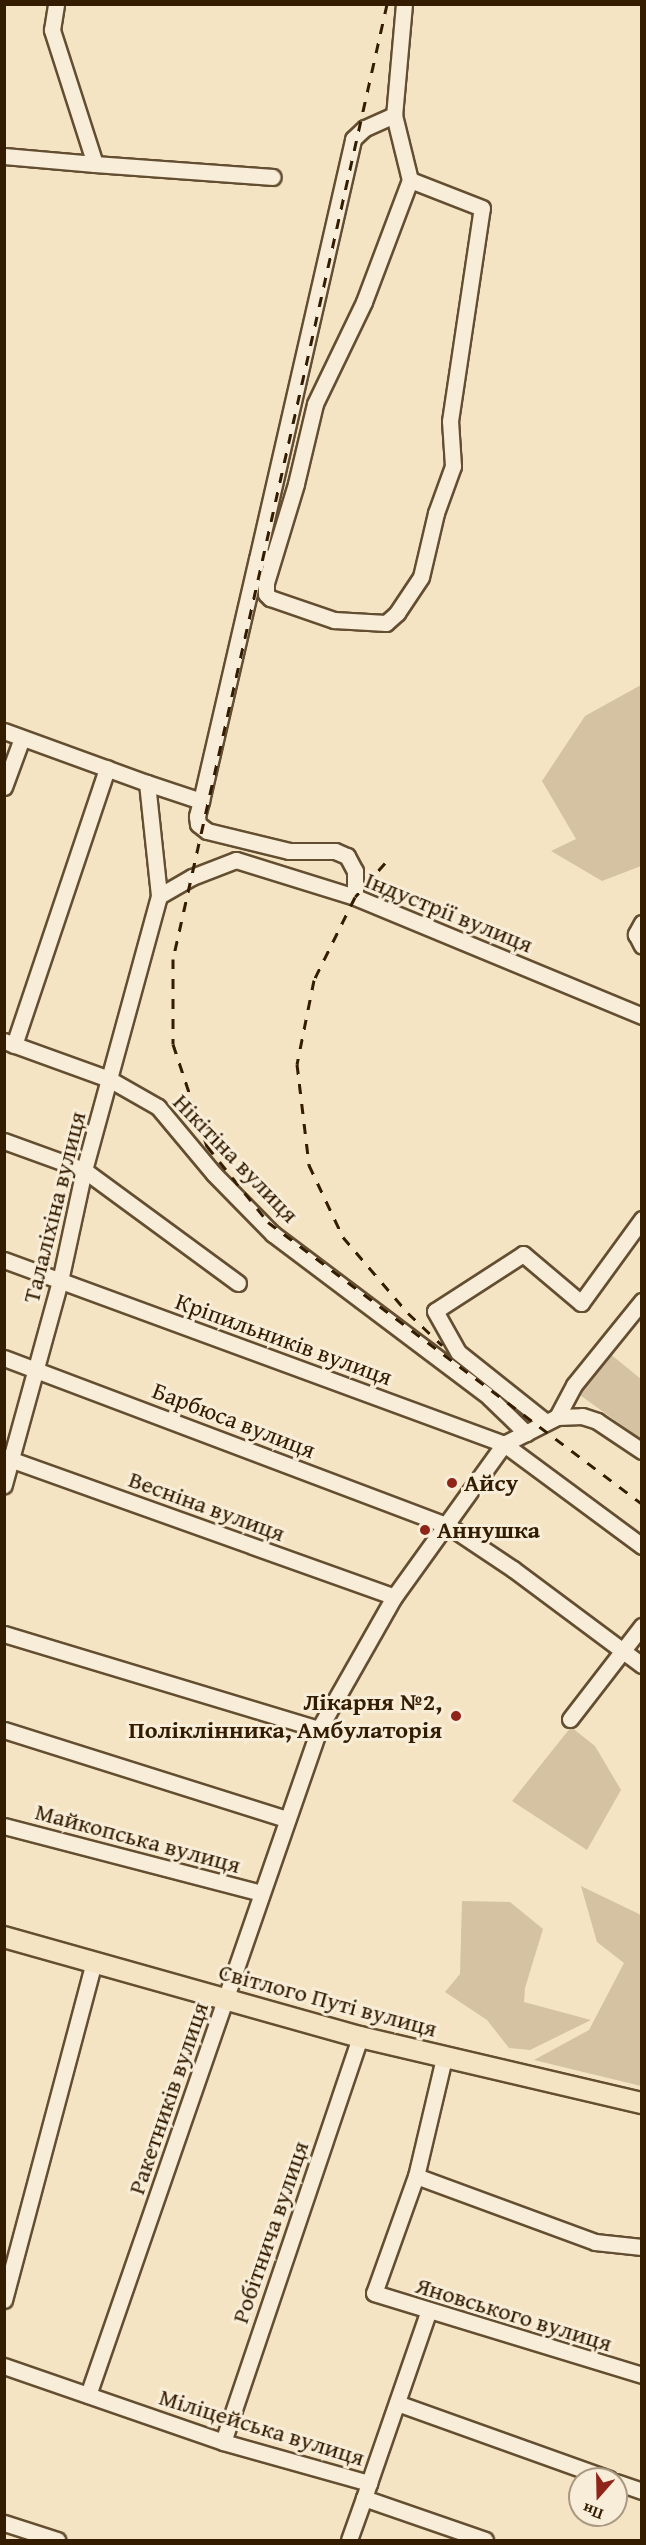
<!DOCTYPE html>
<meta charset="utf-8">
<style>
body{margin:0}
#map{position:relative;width:646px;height:2545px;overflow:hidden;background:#f5e4c3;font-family:"Gentium Book Plus",serif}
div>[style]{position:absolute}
.green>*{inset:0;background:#d4c2a2}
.roads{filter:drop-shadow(2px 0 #644e31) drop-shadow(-2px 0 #644e31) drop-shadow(0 2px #644e31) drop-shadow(0 -2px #644e31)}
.minor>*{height:15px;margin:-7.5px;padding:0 7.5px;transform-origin:7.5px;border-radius:7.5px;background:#f8edd8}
.major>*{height:20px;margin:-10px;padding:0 10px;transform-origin:10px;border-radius:10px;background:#f5e4c3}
.rail>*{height:3px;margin-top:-1.5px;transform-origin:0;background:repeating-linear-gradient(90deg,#331c00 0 10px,transparent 0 20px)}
.dots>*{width:16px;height:16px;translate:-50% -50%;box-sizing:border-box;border:3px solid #f8edd8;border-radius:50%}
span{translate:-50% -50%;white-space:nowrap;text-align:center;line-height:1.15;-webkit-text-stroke:6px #f8edd8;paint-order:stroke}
.street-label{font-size:24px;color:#331c00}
.poi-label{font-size:24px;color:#331c00;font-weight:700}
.left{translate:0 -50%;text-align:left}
.right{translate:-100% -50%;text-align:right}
.frame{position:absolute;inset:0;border:6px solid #331c00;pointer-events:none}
.north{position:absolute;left:568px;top:2467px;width:60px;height:60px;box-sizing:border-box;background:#f8edd8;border:2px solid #a99982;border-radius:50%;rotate:200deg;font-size:16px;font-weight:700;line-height:24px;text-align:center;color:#331c00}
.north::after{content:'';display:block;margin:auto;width:21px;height:27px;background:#8f2418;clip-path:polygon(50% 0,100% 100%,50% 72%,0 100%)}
</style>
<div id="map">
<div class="green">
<div style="clip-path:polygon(641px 685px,641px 866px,602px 881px,551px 851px,576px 839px,542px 781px,585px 716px)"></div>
<div style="clip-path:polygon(609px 1353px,641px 1379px,641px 1439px,577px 1393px)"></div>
<div style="clip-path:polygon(571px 1727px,595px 1746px,621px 1790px,587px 1850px,512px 1801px)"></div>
<div style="clip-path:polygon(581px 1886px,641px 1915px,641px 2086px,534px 2060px,589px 2030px,624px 1963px,597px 1942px)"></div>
<div style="clip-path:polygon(462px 1901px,510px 1902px,543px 1929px,525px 1988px,524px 2002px,591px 2020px,530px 2050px,509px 2048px,487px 2020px,445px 1992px,460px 1974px)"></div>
</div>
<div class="roads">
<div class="minor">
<div style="left:404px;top:4px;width:111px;rotate:95.1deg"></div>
<div style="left:394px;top:115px;width:67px;rotate:76.2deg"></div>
<div style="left:410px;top:180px;width:130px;rotate:110.7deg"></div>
<div style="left:364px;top:302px;width:113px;rotate:115.7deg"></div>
<div style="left:315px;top:404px;width:82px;rotate:103.4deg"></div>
<div style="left:296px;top:484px;width:103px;rotate:106.9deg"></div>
<div style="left:266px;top:583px;width:11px;rotate:90deg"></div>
<div style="left:266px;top:594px;width:6px;rotate:45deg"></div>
<div style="left:270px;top:598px;width:68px;rotate:19deg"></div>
<div style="left:334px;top:620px;width:52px;rotate:3.3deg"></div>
<div style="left:386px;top:623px;width:15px;rotate:-42deg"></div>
<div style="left:397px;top:613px;width:43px;rotate:-56.3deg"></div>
<div style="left:421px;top:577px;width:66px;rotate:-76.8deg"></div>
<div style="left:436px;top:513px;width:50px;rotate:-70.1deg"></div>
<div style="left:453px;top:466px;width:45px;rotate:-93.8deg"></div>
<div style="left:450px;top:421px;width:215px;rotate:-81.5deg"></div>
<div style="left:482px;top:208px;width:77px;rotate:-158.7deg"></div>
<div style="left:4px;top:156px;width:91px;rotate:5deg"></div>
<div style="left:95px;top:164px;width:141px;rotate:-107.8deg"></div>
<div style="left:52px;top:30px;width:26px;rotate:-81deg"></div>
<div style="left:95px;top:164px;width:178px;rotate:4.2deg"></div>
<div style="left:257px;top:559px;width:431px;rotate:-77.1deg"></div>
<div style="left:353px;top:139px;width:16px;rotate:-43deg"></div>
<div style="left:365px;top:128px;width:32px;rotate:-24deg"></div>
<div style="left:4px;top:731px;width:152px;rotate:20deg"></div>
<div style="left:147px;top:783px;width:114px;rotate:83.9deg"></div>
<div style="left:159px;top:896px;width:284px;rotate:105.3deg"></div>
<div style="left:84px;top:1170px;width:114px;rotate:102.2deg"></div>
<div style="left:60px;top:1281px;width:212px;rotate:105.4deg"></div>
<div style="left:147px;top:783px;width:57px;rotate:18.4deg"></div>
<div style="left:201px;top:801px;width:248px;rotate:-77deg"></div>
<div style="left:257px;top:559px;width:8px;rotate:-14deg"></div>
<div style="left:4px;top:787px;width:52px;rotate:-69.8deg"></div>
<div style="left:201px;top:801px;width:16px;rotate:105deg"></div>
<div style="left:197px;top:816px;width:8px;rotate:83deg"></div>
<div style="left:198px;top:824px;width:11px;rotate:38deg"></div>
<div style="left:207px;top:831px;width:84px;rotate:13.7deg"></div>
<div style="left:289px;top:851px;width:46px"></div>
<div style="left:335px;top:851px;width:13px;rotate:23deg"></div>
<div style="left:347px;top:856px;width:17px;rotate:62deg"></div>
<div style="left:355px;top:871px;width:26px;rotate:90deg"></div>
<div style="left:159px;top:896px;width:38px;rotate:-30deg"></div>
<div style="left:192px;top:877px;width:47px;rotate:-21.1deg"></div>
<div style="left:236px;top:860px;width:125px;rotate:17.3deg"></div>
<div style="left:355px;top:897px;width:311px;rotate:22.5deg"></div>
<div style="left:642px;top:923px;width:13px;rotate:119deg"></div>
<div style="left:636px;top:934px;width:13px;rotate:63deg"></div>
<div style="left:4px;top:1041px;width:112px;rotate:19.9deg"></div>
<div style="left:109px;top:1079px;width:56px;rotate:29.7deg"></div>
<div style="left:158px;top:1107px;width:87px;rotate:50.1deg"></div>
<div style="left:214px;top:1174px;width:84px;rotate:45.5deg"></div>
<div style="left:273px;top:1234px;width:271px;rotate:37deg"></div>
<div style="left:489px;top:1397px;width:52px;rotate:44.2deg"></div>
<div style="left:14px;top:1045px;width:292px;rotate:-71.4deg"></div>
<div style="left:4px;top:1141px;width:85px;rotate:19.9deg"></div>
<div style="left:84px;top:1170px;width:191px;rotate:36.3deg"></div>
<div style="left:4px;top:1260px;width:533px;rotate:20.2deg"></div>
<div style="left:504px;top:1444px;width:59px;rotate:-27deg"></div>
<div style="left:557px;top:1417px;width:25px;rotate:-2deg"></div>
<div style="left:582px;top:1416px;width:16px;rotate:18deg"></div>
<div style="left:597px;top:1421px;width:54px;rotate:33.7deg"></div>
<div style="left:4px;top:1358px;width:473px;rotate:20.7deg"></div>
<div style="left:447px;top:1525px;width:79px;rotate:33.7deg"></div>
<div style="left:513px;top:1569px;width:161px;rotate:36.7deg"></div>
<div style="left:557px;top:1417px;width:36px;rotate:-62deg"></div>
<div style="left:574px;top:1385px;width:108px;rotate:-51deg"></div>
<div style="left:546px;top:1422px;width:112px;rotate:-141.5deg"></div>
<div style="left:458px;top:1352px;width:47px;rotate:-119.3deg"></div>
<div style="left:435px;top:1311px;width:105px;rotate:-32.9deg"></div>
<div style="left:523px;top:1254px;width:76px;rotate:40.2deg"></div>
<div style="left:581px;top:1303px;width:104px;rotate:-54deg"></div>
<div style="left:4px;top:1457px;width:414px;rotate:19.7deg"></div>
<div style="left:4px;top:1634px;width:329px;rotate:16.8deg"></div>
<div style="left:570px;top:1719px;width:118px;rotate:-52.3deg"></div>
<div style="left:4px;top:1730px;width:296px;rotate:17.5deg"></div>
<div style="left:4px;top:1826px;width:266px;rotate:14.6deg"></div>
<div style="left:444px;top:2058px;width:121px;rotate:103.3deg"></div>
<div style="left:416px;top:2176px;width:124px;rotate:109.7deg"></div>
<div style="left:374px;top:2293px;width:280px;rotate:17deg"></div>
<div style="left:416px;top:2176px;width:191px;rotate:20.2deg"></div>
<div style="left:595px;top:2242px;width:47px;rotate:6.1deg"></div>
<div style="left:4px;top:2300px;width:350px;rotate:-75.1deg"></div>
<div style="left:4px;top:2366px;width:232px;rotate:19.1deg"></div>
<div style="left:223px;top:2442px;width:152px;rotate:15.7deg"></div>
<div style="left:369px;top:2483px;width:16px;rotate:108deg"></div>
<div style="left:364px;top:2498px;width:128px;rotate:19.1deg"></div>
<div style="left:88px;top:2395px;width:705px;rotate:-70.87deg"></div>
<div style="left:319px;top:1729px;width:152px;rotate:-60.4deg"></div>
<div style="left:394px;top:1597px;width:188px;rotate:-54.3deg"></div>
<div style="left:504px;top:1444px;width:172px;rotate:36.5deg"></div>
<div style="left:397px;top:2403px;width:225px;rotate:19.7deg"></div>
<div style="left:223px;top:2442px;width:428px;rotate:-71.3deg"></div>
<div style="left:616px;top:2482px;width:28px;rotate:19deg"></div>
<div style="left:369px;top:2483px;width:180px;rotate:-70.9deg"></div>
<div style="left:4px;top:2523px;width:56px;rotate:17.8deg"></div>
<div style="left:349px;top:2540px;width:45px;rotate:-70.3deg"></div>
</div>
<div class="major">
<div style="left:4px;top:1937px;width:370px;rotate:15.7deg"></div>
<div style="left:360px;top:2037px;width:290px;rotate:13.2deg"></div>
</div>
</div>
<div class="rail">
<div style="left:387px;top:4px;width:979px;rotate:102.63deg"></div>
<div style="left:173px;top:959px;width:85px;rotate:90deg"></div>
<div style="left:173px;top:1044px;width:108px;rotate:71.6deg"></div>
<div style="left:207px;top:1146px;width:97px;rotate:51.2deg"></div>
<div style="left:268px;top:1222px;width:468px;rotate:37deg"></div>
<div style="left:385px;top:863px;width:45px;rotate:131.4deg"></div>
<div style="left:355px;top:897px;width:93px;rotate:116.3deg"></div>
<div style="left:314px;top:980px;width:86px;rotate:101.4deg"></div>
<div style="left:297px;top:1064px;width:102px;rotate:83.2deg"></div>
<div style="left:309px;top:1165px;width:80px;rotate:64.7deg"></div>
<div style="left:343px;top:1237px;width:100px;rotate:49.5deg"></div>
<div style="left:408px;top:1313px;width:47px;rotate:43.3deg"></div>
</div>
<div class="dots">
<div style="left:452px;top:1483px;background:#8f2418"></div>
<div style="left:425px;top:1530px;background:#8f2418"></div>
<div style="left:456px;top:1716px;background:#8f2418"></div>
</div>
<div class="street-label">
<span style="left:449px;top:912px;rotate:22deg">Індустрії вулиця</span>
<span style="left:236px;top:1158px;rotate:46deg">Нікітіна вулиця</span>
<span style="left:54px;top:1207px;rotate:-76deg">Талаліхіна вулиця</span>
<span style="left:284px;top:1339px;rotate:20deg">Кріпильників вулиця</span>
<span style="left:234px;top:1420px;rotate:21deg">Барбюса вулиця</span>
<span style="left:207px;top:1506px;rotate:20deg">Весніна вулиця</span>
<span style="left:138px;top:1838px;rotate:15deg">Майкопська вулиця</span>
<span style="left:328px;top:2000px;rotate:15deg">Світлого Путі вулиця</span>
<span style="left:168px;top:2098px;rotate:-71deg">Ракетників вулиця</span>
<span style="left:270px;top:2232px;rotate:-71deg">Робітнича вулиця</span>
<span style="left:514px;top:2314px;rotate:17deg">Яновського вулиця</span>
<span style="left:262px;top:2427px;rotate:17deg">Міліцейська вулиця</span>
</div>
<div class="poi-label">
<span class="left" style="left:464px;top:1483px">Айсу</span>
<span class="left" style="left:437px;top:1530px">Аннушка</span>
<span class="right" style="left:442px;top:1716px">Лікарня №2,<br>Поліклінника, Амбулаторія</span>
</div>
<div class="frame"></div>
<div class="north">Пн</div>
</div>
